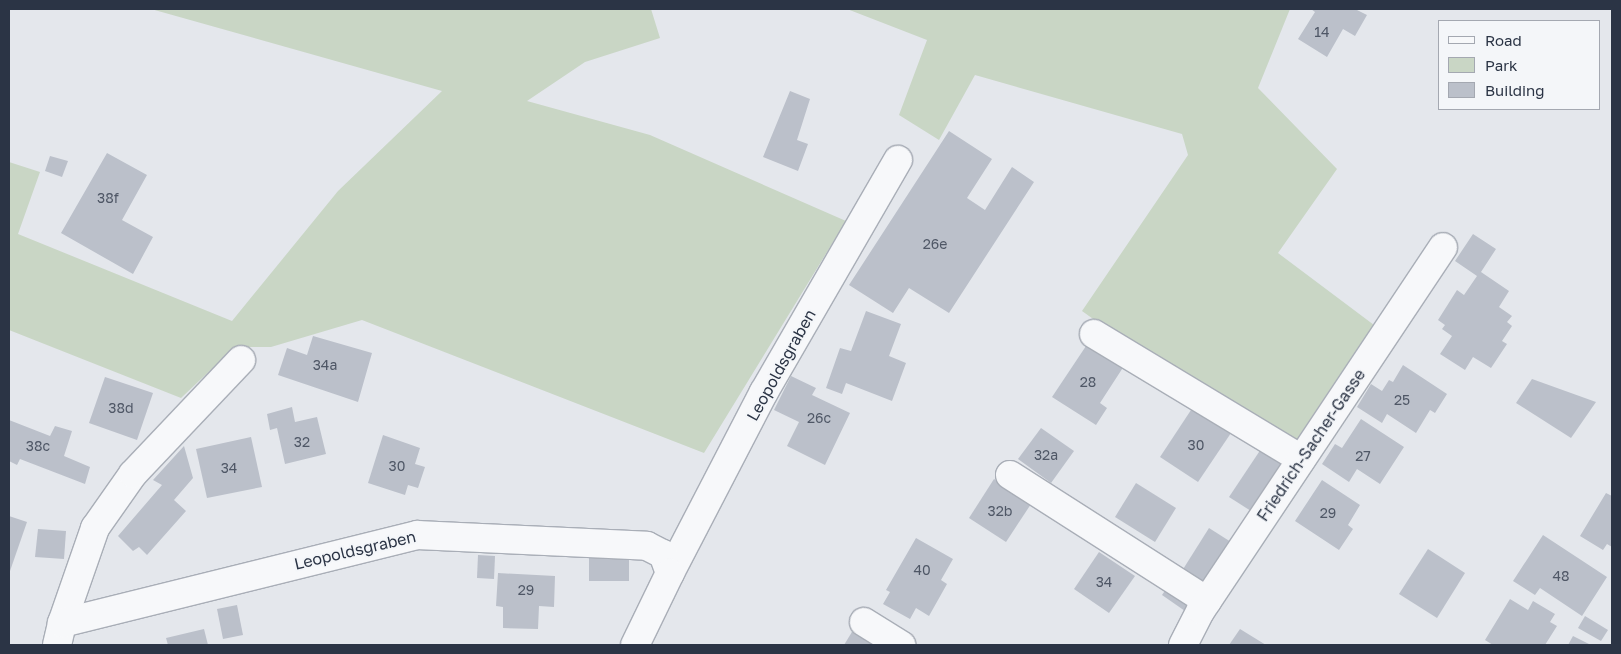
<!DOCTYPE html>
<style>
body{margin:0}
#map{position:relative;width:1621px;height:654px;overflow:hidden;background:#e4e7ec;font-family:"Golos Text",sans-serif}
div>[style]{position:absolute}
.green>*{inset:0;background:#c9d6c5}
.building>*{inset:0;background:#bbc0ca}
.roads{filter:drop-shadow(1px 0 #a9aeb7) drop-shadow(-1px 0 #a9aeb7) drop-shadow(0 1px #a9aeb7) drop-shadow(0 -1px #a9aeb7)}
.minor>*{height:28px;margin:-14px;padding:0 14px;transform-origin:14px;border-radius:14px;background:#f7f8fa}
span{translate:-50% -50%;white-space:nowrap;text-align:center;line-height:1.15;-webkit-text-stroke:4px #f4f6f9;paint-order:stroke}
.number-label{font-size:14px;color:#4f5766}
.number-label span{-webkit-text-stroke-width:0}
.street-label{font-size:16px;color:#2b3445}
.frame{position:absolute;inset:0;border:10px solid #2b3445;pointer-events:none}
.legend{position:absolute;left:1438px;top:20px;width:162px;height:90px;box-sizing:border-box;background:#f4f6f9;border:1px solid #a4a8b1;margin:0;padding:6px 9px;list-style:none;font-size:15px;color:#2b3445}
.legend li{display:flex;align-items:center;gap:10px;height:25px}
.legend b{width:25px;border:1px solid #a4a8b1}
</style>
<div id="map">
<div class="green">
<div style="clip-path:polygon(151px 9px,651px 9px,660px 38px,585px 62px,527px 101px,650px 135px,846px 221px,704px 453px,362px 320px,271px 347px,235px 347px,181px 398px,9px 330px,9px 162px,40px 172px,18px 234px,232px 321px,338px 191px,442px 91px)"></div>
<div style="clip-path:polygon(847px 9px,1290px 9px,1258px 88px,1337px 169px,1278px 253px,1374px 325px,1293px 446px,1131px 346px,1082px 311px,1188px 155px,1182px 134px,975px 75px,939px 140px,899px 115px,927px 40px)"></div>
</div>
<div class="building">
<div style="clip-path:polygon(1311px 9px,1355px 9px,1367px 15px,1355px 36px,1343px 29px,1327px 57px,1298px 39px,1315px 12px)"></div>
<div style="clip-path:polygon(790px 91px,810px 99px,797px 140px,808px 144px,798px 171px,763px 157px)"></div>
<div style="clip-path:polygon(949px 131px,992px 159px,967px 198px,985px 210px,1012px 167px,1034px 182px,949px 313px,909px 288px,893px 313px,849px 285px)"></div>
<div style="clip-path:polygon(107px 153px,147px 175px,122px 220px,153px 237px,133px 274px,61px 233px)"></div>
<div style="clip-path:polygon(50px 156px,68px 161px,62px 177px,45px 171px)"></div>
<div style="clip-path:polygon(1473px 234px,1496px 249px,1481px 272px,1509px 291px,1499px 307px,1512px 316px,1507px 322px,1512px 326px,1502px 341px,1507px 344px,1491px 368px,1473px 357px,1465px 370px,1440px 354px,1452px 336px,1442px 329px,1445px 325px,1438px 320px,1457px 290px,1464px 295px,1477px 276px,1455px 261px)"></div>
<div style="clip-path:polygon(866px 311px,901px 324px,889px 356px,906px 363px,892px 401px,846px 383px,842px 394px,826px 388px,840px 348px,851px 351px)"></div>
<div style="clip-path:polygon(313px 336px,372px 353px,358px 402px,278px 375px,287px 348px,307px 355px)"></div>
<div style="clip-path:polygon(1088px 343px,1124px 366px,1100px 403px,1107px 408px,1096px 425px,1052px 397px)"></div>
<div style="clip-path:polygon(1403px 365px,1447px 394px,1435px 413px,1430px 410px,1416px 433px,1387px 414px,1382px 423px,1357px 407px,1371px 384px,1382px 391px,1389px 380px,1393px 382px)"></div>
<div style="clip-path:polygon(791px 376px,816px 388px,812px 395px,850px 413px,825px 465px,787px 446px,799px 422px,774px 410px)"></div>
<div style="clip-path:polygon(105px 377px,153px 393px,137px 440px,89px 423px)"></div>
<div style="clip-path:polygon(1532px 379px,1596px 402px,1571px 438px,1516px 403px)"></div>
<div style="clip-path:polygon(292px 407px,295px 422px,317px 417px,326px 454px,285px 464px,277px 428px,270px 430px,267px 414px)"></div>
<div style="clip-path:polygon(1193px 407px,1231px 433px,1198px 482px,1160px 457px)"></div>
<div style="clip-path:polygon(1361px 419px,1404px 447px,1380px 484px,1357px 469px,1349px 482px,1322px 464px,1335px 444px,1342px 448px)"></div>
<div style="clip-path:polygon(9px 420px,50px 436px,55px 426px,72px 431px,64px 456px,90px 467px,85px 484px,20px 459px,17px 465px,9px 461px)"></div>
<div style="clip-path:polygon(1041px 428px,1074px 451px,1051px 483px,1018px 459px)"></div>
<div style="clip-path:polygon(383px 435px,420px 448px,415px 464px,425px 467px,418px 488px,408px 485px,405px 495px,368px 483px)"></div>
<div style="clip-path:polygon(251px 437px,262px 487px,207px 498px,196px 449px)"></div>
<div style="clip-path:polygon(1265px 443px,1286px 457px,1251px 511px,1229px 497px)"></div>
<div style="clip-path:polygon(184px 446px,193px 478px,174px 500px,186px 511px,147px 555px,139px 547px,133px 551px,118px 536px,162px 485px,153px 480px)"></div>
<div style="clip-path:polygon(994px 479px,1031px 504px,1006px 542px,969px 518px)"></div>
<div style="clip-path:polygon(1322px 480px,1360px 505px,1348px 525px,1353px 529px,1339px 550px,1295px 521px)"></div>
<div style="clip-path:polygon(1136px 483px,1176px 508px,1155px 542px,1115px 517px)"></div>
<div style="clip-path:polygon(1606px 493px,1612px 496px,1612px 547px,1607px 544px,1603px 550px,1580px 536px)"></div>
<div style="clip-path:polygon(9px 516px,27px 522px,10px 571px,9px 571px)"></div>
<div style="clip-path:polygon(1209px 528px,1231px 542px,1202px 588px,1180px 574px)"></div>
<div style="clip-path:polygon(38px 529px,66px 531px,64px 559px,35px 557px)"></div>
<div style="clip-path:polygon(1543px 535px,1607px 577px,1582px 616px,1540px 588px,1535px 595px,1513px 581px)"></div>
<div style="clip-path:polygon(916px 538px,953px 559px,941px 580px,947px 584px,929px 616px,916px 608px,910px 619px,883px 604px,890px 592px,886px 590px)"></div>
<div style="clip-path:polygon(1428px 549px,1465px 573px,1437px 618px,1399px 594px)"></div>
<div style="clip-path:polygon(1099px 552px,1135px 576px,1109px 613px,1074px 589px)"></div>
<div style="clip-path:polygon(478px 555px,495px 556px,494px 579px,477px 578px)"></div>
<div style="clip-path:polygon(589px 558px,629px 559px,629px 581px,589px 581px)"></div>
<div style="clip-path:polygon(498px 573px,555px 576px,554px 607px,539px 606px,538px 629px,503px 628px,503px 607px,496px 606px)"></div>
<div style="clip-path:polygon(1169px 585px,1192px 601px,1185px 611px,1162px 595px)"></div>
<div style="clip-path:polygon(1510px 599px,1528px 610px,1533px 601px,1555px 614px,1550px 622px,1557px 626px,1545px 645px,1493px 645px,1485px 640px)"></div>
<div style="clip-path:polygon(237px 605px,243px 635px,223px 639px,217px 609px)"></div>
<div style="clip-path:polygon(1585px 616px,1608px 630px,1601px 641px,1578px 628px)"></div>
<div style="clip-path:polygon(855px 627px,884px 645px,844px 645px)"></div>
<div style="clip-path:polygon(204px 629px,208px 645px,168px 645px,166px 638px)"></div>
<div style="clip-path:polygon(1240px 629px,1266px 645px,1229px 645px)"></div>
<div style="clip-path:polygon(1573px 636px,1591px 645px,1568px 645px)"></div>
</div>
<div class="roads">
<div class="minor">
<div style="left:1094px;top:334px;width:242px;rotate:31.1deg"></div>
<div style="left:1010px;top:475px;width:234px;rotate:32.6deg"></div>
<div style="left:670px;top:573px;width:204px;rotate:-62.6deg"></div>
<div style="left:764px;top:392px;width:268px;rotate:-60deg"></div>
<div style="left:864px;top:622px;width:44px;rotate:31.9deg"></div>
<div style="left:62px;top:623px;width:101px;rotate:-70.8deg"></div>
<div style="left:95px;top:528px;width:66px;rotate:-54.9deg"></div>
<div style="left:133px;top:474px;width:157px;rotate:-46.5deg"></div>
<div style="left:57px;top:645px;width:23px;rotate:-77deg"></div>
<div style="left:62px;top:623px;width:366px;rotate:-13.9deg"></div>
<div style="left:417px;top:535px;width:230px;rotate:2.7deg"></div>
<div style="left:647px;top:546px;width:18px;rotate:27deg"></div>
<div style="left:663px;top:554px;width:20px;rotate:70deg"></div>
<div style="left:670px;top:573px;width:80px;rotate:115.9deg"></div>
<div style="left:1183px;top:645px;width:39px;rotate:-63deg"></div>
<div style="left:1201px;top:610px;width:436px;rotate:-56.3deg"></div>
</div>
</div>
<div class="number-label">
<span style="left:1322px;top:32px">14</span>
<span style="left:108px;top:198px">38f</span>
<span style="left:935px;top:244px">26e</span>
<span style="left:325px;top:365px">34a</span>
<span style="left:1088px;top:382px">28</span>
<span style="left:1402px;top:400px">25</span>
<span style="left:121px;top:408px">38d</span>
<span style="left:819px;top:418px">26c</span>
<span style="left:302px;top:442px">32</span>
<span style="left:1196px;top:445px">30</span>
<span style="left:38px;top:446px">38c</span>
<span style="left:1046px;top:455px">32a</span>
<span style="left:1363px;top:456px">27</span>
<span style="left:397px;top:466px">30</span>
<span style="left:229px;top:468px">34</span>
<span style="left:1000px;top:511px">32b</span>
<span style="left:1328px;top:513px">29</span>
<span style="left:922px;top:570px">40</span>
<span style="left:1561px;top:576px">48</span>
<span style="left:1104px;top:582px">34</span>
<span style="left:526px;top:590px">29</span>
</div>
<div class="street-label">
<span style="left:781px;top:365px;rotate:-61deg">Leopoldsgraben</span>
<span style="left:1311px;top:445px;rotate:-56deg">Friedrich-Sacher-Gasse</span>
<span style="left:355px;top:550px;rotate:-13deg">Leopoldsgraben</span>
</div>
<div class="frame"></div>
<ul class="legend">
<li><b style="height:6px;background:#f7f8fa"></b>Road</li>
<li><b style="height:14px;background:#c9d6c5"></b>Park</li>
<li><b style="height:14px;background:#bbc0ca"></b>Building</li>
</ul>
</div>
